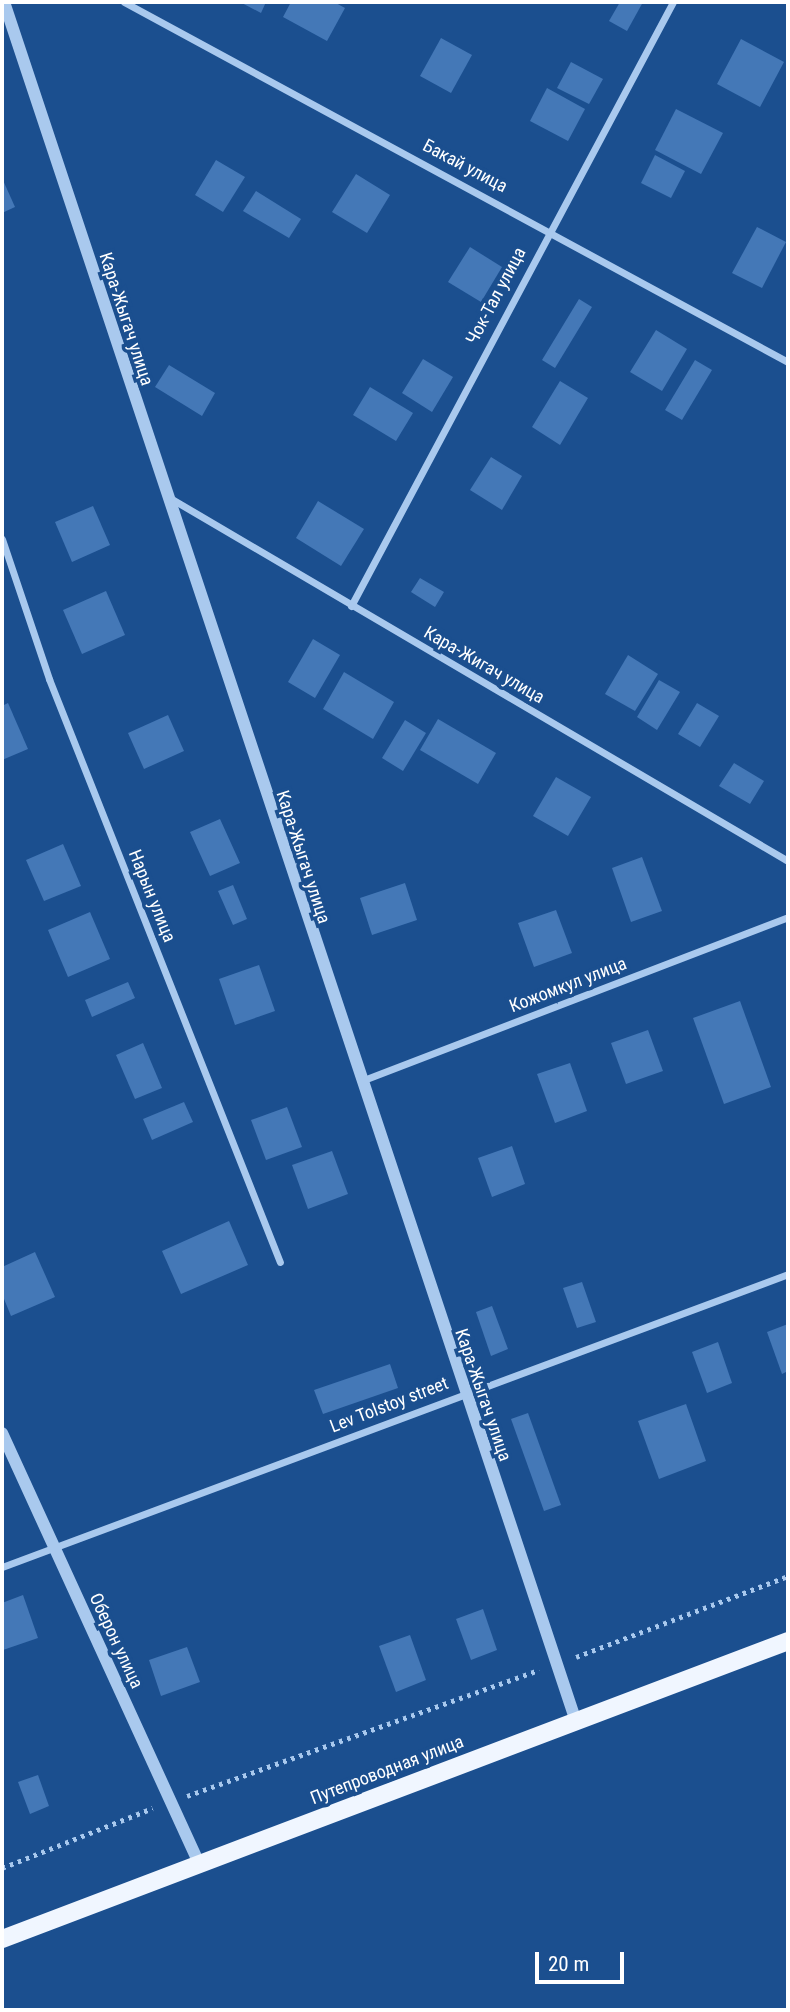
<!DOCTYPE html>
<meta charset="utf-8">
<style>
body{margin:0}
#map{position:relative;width:790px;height:2012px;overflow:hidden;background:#1b4f8f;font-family:"Roboto Condensed",sans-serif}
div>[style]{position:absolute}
.building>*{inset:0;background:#4478b7}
.path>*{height:4.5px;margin-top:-2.25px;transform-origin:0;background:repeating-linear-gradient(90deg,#a9c9ee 0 3.5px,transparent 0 8.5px)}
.minor>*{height:7px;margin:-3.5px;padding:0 3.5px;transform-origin:3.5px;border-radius:3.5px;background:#a9c9ee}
.tertiary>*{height:12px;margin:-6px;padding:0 6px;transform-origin:6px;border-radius:6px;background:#a9c9ee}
.primary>*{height:18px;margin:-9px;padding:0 9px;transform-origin:9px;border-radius:9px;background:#f0f6ff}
span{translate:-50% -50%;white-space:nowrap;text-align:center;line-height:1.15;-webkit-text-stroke:7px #1b4f8f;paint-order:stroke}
.street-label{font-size:18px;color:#fff}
.frame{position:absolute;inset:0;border:4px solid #fff;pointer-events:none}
.scale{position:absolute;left:535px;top:1952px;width:89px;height:32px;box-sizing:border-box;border:4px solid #fff;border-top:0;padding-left:9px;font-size:21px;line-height:24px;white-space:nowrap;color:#fff;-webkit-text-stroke:5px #1b4f8f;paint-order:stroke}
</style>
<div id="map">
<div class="building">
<div style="clip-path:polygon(240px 2px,266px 2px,261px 13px)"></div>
<div style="clip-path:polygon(291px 2px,334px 2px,345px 8px,327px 41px,283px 17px)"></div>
<div style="clip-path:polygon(620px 2px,643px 2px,627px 31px,609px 21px)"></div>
<div style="clip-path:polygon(441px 38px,472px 55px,451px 93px,420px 76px)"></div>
<div style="clip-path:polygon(741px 39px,784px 62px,760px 107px,717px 84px)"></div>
<div style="clip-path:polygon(571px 62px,603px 79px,589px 104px,557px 88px)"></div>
<div style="clip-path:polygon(547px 88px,585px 109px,568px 141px,530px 121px)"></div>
<div style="clip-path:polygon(676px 109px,723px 133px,701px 174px,655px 150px)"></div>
<div style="clip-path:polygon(655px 155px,685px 171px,671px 198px,641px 183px)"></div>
<div style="clip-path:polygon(216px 160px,245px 177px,223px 212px,195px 195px)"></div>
<div style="clip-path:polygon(356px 174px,390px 195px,367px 233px,332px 212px)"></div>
<div style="clip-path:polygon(2px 178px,15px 207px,2px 213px)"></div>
<div style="clip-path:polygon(256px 191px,301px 219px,289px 238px,243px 211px)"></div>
<div style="clip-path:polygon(757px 227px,786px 242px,762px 288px,732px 273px)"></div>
<div style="clip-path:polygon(470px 247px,502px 267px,481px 302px,448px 282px)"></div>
<div style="clip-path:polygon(579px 299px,592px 307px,555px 368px,542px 360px)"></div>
<div style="clip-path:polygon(656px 330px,687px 349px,662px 391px,630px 372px)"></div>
<div style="clip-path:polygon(423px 359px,453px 377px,432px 412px,402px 393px)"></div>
<div style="clip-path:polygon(695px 360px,712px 370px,682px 420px,665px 410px)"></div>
<div style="clip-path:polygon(169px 365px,215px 393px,202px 416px,155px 387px)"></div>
<div style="clip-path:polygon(560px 381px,588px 398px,560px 445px,532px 427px)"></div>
<div style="clip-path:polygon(370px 387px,413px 413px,396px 441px,353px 415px)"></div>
<div style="clip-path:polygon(491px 457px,522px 476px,502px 510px,470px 490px)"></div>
<div style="clip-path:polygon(318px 501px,364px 529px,341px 566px,296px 538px)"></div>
<div style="clip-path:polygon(93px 506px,110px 545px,72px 562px,55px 522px)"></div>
<div style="clip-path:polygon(420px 578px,444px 592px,435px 607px,411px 592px)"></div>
<div style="clip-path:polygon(106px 591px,125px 635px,82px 654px,63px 610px)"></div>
<div style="clip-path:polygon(313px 639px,340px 655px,315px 698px,288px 682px)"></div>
<div style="clip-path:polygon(628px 655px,658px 674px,635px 711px,605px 694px)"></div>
<div style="clip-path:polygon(344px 672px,394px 702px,373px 739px,323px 709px)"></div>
<div style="clip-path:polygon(659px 680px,680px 692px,657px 730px,637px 717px)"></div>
<div style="clip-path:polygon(8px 703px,28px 749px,2px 760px,2px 706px)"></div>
<div style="clip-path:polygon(697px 703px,719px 716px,700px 747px,678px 734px)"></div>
<div style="clip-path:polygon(168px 715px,184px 751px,144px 769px,128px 733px)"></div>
<div style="clip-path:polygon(438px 719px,496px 753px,478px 784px,420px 750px)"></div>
<div style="clip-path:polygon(405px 720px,426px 733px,403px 771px,382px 758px)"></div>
<div style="clip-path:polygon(734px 763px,764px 781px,750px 804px,719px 786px)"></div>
<div style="clip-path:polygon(556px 777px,591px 797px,568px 836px,533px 816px)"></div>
<div style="clip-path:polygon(220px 819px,240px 863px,210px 876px,190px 832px)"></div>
<div style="clip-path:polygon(63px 844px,81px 886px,44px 901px,26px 860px)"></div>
<div style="clip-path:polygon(642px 857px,662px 911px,631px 922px,612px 868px)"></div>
<div style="clip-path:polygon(405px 883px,417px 920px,372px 935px,360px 898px)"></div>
<div style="clip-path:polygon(233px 885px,247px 919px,233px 925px,218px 891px)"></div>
<div style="clip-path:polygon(556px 910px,572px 953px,534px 967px,518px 923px)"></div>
<div style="clip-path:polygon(90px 912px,110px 959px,68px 977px,48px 930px)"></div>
<div style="clip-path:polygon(259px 965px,275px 1011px,235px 1025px,219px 979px)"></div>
<div style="clip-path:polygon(128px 982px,135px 998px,92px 1017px,85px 1000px)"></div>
<div style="clip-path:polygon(740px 1001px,771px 1087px,724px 1104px,693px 1018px)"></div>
<div style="clip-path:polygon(648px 1030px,663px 1071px,626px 1084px,611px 1043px)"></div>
<div style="clip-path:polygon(143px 1043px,162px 1088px,135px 1099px,116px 1055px)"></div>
<div style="clip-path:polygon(570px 1063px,587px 1111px,555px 1123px,537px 1074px)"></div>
<div style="clip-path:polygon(184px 1102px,193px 1122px,152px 1140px,143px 1119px)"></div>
<div style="clip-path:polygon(287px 1107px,302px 1147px,266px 1160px,251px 1120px)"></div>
<div style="clip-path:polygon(512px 1146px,525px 1184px,492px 1197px,478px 1158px)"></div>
<div style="clip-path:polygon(332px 1151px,348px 1194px,308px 1209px,292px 1165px)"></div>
<div style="clip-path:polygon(229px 1221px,248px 1265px,181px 1294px,162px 1251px)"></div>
<div style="clip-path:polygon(35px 1252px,55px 1297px,11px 1316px,2px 1294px,2px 1267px)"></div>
<div style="clip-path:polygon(582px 1282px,596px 1322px,577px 1328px,563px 1288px)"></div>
<div style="clip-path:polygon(492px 1306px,508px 1349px,491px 1356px,476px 1312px)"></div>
<div style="clip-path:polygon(788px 1324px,788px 1371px,782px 1374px,767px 1332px)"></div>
<div style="clip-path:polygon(718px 1342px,732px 1383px,707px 1393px,692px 1352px)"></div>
<div style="clip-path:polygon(390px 1364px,398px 1388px,323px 1414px,314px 1390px)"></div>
<div style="clip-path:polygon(686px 1404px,706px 1461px,659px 1479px,638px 1421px)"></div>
<div style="clip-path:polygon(528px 1413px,561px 1505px,544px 1511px,511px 1419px)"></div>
<div style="clip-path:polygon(23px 1595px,38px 1638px,3px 1650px,2px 1603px)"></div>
<div style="clip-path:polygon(483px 1609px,497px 1650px,471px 1660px,456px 1619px)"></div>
<div style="clip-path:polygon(410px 1635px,426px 1680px,396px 1692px,379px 1646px)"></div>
<div style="clip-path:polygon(187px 1647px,200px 1682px,161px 1696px,149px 1660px)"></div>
<div style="clip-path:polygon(38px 1775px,49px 1806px,30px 1814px,18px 1782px)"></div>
</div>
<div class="path">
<div style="left:576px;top:1657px;width:227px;rotate:-20.9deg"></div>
<div style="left:187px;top:1796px;width:374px;rotate:-19.7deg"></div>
<div style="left:2px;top:1868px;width:162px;rotate:-21.7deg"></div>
</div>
<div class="minor">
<div style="left:124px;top:2px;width:755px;rotate:28.47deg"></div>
<div style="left:170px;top:498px;width:717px;rotate:30.43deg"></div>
<div style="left:2px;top:539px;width:148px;rotate:71.4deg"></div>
<div style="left:49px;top:679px;width:627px;rotate:68.39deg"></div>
<div style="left:351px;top:606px;width:684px;rotate:-61.94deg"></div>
<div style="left:361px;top:1081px;width:457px;rotate:-21deg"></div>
<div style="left:2px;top:1567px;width:839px;rotate:-20.44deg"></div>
</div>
<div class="tertiary">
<div style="left:4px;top:2px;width:1812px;rotate:71.6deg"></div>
<div style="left:2px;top:1433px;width:474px;rotate:65.4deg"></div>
</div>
<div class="primary">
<div style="left:2px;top:1939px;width:841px;rotate:-20.76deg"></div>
</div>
<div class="street-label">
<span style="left:465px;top:166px;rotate:28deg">Бакай улица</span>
<span style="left:496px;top:296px;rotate:-62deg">Чок-Тал улица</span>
<span style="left:126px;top:319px;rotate:72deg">Кара-Жыгач улица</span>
<span style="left:484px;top:665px;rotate:30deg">Кара-Жигач улица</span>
<span style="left:303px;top:857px;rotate:72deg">Кара-Жыгач улица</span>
<span style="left:152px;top:896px;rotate:68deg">Нарын улица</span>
<span style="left:568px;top:985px;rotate:-21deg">Кожомкул улица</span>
<span style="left:483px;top:1395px;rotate:71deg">Кара-Жыгач улица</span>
<span style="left:389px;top:1405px;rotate:-21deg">Lev Tolstoy street</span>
<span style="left:116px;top:1641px;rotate:65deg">Оберон улица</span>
<span style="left:387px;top:1770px;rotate:-21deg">Путепроводная улица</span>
</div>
<div class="frame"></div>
<div class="scale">20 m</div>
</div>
